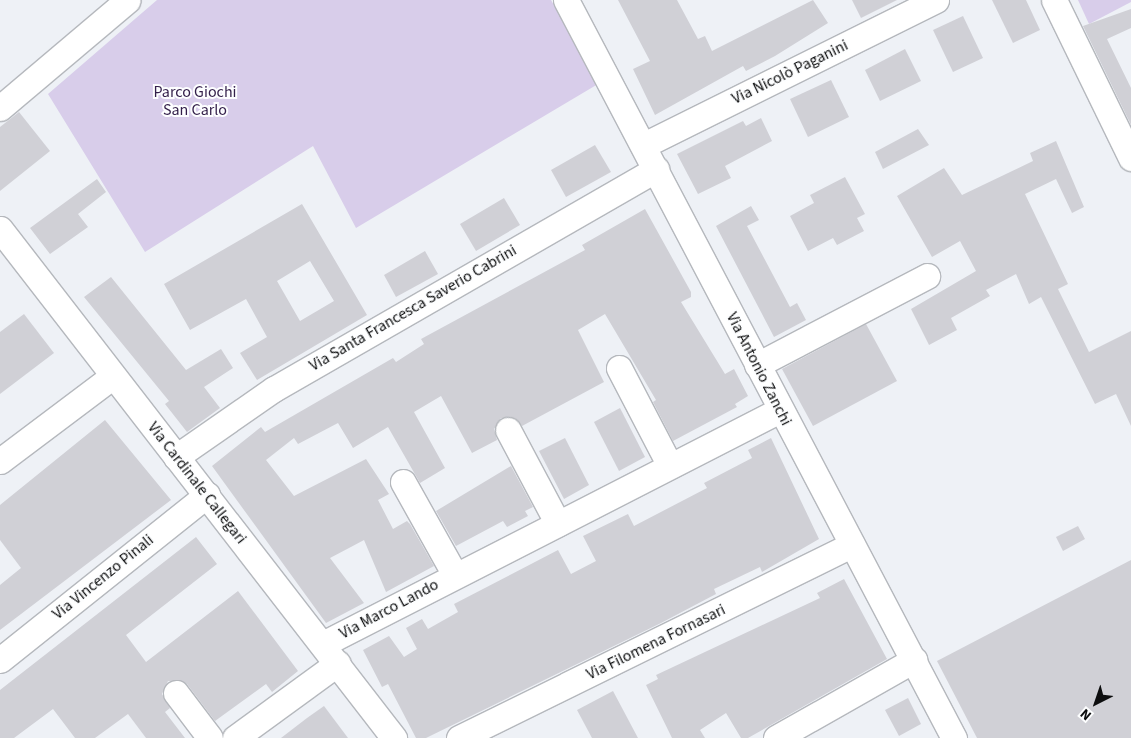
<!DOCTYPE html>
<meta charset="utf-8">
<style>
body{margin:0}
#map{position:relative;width:1131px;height:738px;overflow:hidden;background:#eef1f6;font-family:"Source Sans 3",sans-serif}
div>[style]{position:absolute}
.green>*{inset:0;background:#d8cdea}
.building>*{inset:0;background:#d0d0d6}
.roads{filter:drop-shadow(1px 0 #b5b8bd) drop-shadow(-1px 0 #b5b8bd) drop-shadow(0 1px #b5b8bd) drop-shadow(0 -1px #b5b8bd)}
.minor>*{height:25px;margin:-12.5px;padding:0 12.5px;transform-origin:12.5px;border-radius:12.5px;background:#fff}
span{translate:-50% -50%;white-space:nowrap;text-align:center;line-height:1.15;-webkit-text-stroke:4px #fdfeff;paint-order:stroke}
.street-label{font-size:16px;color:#0d0e0f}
.park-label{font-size:16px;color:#321e49}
.north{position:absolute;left:1071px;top:678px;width:50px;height:50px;-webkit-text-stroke:4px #fdfeff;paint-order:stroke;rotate:221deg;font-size:14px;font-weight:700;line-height:20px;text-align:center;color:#0d0e0f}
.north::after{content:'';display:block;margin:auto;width:18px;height:22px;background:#0d0e0f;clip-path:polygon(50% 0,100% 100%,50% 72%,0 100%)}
</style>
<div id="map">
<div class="green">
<div style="clip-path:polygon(157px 0,551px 0,598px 84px,356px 228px,313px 146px,145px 252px,48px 94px)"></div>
<div style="clip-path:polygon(1078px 0,1131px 0,1131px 2px,1089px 24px)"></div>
</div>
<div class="building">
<div style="clip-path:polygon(618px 0,677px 0,698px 39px,705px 36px,712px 51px,813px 0,828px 23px,775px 56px,746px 71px,743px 66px,655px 115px,633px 69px,650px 61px)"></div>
<div style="clip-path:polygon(852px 0,897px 0,861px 18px)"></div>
<div style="clip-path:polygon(992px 0,1026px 0,1040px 30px,1013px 43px)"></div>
<div style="clip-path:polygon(1131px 9px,1131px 28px,1107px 39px,1131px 88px,1131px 125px,1083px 26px)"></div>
<div style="clip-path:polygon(963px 16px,983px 58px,953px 72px,933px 30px)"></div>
<div style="clip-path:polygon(905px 49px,921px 81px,880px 101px,865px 70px)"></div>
<div style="clip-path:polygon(831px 80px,849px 117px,808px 137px,790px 99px)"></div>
<div style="clip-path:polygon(19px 112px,50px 151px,0 191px,0 127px)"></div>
<div style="clip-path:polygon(761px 118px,772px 141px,725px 166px,731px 178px,698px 194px,677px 154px,743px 121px,746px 126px)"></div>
<div style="clip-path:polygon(918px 129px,929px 145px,883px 169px,875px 152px)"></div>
<div style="clip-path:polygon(1056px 141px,1084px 207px,1072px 213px,1056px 179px,1025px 194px,1068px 284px,1058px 289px,1089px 352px,1131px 331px,1131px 426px,1116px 394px,1095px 404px,1041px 297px,1029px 304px,1016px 274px,986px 290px,990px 296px,951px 318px,957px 330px,929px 345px,911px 309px,976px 271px,960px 241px,932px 257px,897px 196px,944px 168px,962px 195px,1033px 161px,1030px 153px)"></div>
<div style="clip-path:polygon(595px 145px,611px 172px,566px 197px,551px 170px)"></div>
<div style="clip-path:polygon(845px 177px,865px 214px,857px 218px,864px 231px,837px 245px,833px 238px,808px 251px,790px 216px,814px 203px,810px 195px)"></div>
<div style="clip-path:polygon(97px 179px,106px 192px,78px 214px,88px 227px,50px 254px,30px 228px)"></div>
<div style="clip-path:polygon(504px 198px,520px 225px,476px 251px,460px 224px)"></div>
<div style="clip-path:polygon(evenodd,302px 204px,367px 315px,257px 380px,240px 353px,267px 337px,246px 299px,190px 330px,164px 284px,302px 204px,310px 261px,334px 301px,300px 321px,277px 281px,310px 261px)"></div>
<div style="clip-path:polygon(751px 206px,759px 220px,747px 226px,790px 307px,797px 303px,806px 320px,774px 337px,716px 226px)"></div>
<div style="clip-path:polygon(645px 209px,691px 292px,691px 297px,681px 302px,725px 374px,734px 369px,748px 396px,735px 404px,737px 407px,673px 441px,653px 402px,656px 400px,605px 314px,578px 330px,604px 382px,522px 426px,515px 418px,501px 418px,494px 429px,497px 440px,472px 453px,441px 396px,414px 412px,445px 468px,420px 483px,388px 427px,353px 448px,338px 423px,298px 444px,294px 438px,266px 460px,294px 496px,366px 459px,389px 494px,378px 500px,393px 529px,407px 521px,410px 524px,434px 566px,386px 592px,364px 540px,349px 548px,330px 558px,364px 603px,326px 623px,212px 466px,261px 427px,265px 432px,393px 358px,396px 362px,424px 344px,421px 339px,585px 250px,582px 245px)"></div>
<div style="clip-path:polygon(425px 251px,438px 274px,396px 297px,384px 275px)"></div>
<div style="clip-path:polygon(111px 277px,186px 370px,221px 349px,233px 368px,204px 387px,220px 408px,187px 432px,165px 404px,169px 401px,84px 297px)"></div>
<div style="clip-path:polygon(24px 314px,54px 353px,0 394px,0 332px)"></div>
<div style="clip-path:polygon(866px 324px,897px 381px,813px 426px,782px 369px)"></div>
<div style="clip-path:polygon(620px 408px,645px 457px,619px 471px,594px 422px)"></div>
<div style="clip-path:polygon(105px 420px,171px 500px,0 630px,0 585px,21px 568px,0 540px,0 505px)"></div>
<div style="clip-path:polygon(565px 438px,589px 485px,564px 499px,539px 451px)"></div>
<div style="clip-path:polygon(771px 438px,819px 539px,762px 572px,760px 567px,714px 589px,716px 594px,661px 623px,426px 738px,416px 738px,388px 684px,382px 687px,363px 650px,389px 636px,404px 657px,417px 649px,406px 628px,422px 619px,428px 629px,458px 612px,454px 604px,558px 550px,571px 574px,596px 561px,583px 536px,628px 514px,634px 526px,707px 488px,704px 483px,752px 458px,748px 450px)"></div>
<div style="clip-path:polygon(511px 466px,533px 507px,525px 511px,528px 516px,507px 527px,503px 521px,456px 546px,436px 511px)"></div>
<div style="clip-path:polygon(1078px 526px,1085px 539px,1063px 551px,1056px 537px)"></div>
<div style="clip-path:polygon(196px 537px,217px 564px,126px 635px,146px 662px,238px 591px,298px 671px,272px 692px,266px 684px,215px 721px,187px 684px,168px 681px,162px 694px,170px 708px,165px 712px,185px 738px,146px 738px,128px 714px,95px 738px,75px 738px,53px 709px,14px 738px,0 738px,0 690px)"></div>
<div style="clip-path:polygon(1131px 560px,1131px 738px,977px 738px,937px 661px)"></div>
<div style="clip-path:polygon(844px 579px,887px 659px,748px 738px,741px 738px,726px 713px,700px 730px,705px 738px,672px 738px,646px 685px,658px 679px,656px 675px,820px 598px,817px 593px)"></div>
<div style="clip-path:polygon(613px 691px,638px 738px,592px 738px,577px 710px)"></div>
<div style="clip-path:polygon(908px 698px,921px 724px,899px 736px,885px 710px)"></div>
<div style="clip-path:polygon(324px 706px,348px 738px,281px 738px,307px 718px)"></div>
</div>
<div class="roads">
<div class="minor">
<div style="left:566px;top:0;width:834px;rotate:62.27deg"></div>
<div style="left:1054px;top:0;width:176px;rotate:64deg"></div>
<div style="left:0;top:108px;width:167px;rotate:-40.2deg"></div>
<div style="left:644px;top:145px;width:326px;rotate:-26.4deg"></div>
<div style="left:0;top:229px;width:644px;rotate:52.26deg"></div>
<div style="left:757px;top:365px;width:192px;rotate:-27.6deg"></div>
<div style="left:619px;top:368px;width:110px;rotate:62.5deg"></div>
<div style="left:508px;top:430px;width:106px;rotate:62deg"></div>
<div style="left:176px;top:457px;width:119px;rotate:-34.8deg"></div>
<div style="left:274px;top:389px;width:441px;rotate:-29.9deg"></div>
<div style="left:0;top:461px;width:141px;rotate:-37deg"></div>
<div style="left:403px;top:482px;width:107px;rotate:60.8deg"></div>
<div style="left:323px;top:644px;width:513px;rotate:-27.11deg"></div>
<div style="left:0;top:660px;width:265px;rotate:-38.6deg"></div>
<div style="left:176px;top:693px;width:56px;rotate:52.9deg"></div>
<div style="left:235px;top:738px;width:127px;rotate:-36.1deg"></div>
<div style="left:459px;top:738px;width:438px;rotate:-26.2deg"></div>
<div style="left:776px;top:738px;width:159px;rotate:-29.5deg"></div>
</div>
</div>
<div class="street-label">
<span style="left:790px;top:72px;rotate:-26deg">Via Nicolò Paganini</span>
<span style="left:413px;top:308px;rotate:-30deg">Via Santa Francesca Saverio Cabrini</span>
<span style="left:759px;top:369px;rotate:63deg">Via Antonio Zanchi</span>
<span style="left:197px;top:483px;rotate:52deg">Via Cardinale Callegari</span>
<span style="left:103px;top:577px;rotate:-39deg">Via Vincenzo Pinali</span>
<span style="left:389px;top:609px;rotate:-28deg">Via Marco Lando</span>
<span style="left:656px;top:642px;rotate:-26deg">Via Filomena Fornasari</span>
</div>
<div class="park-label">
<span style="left:195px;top:101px">Parco Giochi<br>San Carlo</span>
</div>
<div class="north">N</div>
</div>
